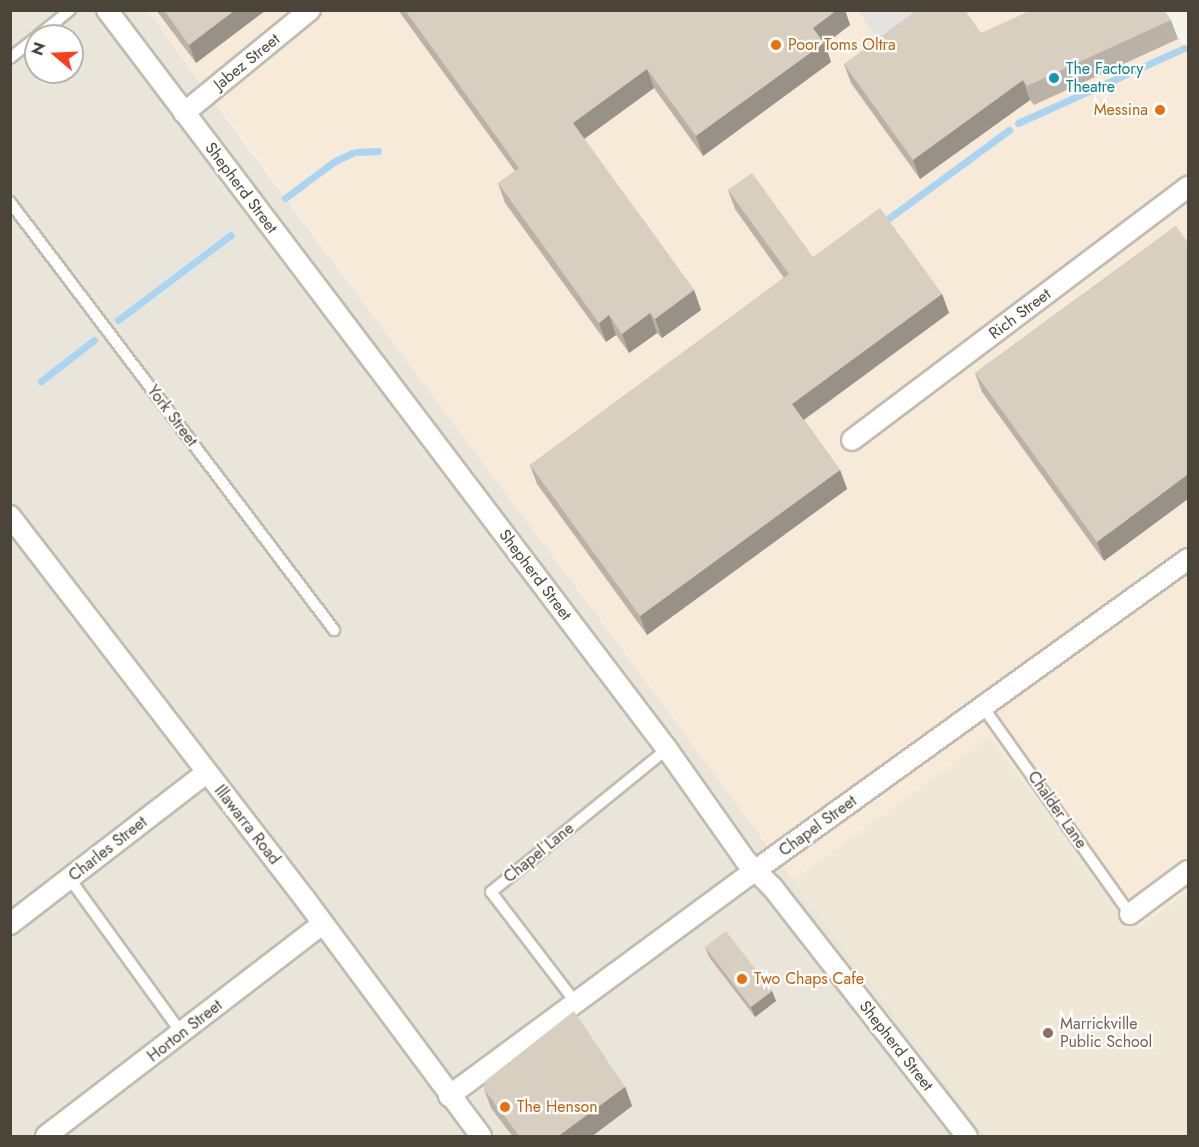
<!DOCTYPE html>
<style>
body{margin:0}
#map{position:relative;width:1199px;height:1147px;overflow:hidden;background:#f6f3ec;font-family:Jost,sans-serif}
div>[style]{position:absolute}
.residential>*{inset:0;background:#eae5da}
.commercial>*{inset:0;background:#f7ead8}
.education>*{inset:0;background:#efe8d6}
.parking>*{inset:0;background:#e5e3e0}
.stream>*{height:7px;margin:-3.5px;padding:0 3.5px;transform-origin:3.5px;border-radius:3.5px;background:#a9d4f2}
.roads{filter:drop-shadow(2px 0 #c2bbae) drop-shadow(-2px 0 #c2bbae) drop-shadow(0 2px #c2bbae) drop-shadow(0 -2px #c2bbae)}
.lane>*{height:10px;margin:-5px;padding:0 5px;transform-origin:5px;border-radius:5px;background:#fff}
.street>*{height:20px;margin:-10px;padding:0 10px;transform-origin:10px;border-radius:10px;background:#fff}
.wall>*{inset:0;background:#bab2a6}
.shaded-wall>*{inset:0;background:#979187}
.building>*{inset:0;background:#d8cfc1}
.dots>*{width:16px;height:16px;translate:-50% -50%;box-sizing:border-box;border:3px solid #fff;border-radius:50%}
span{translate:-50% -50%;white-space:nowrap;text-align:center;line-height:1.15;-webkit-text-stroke:4.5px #fff;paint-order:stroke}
.food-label{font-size:16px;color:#c56008}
.left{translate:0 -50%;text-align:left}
.right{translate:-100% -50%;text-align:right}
.street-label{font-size:16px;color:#4b4439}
.culture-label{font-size:16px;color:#0d838f}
.education-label{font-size:16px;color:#785e54}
.frame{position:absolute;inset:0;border:12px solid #4b4439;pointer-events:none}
.north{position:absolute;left:24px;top:24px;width:60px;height:60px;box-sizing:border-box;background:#fff;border:2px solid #b7b4b0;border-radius:50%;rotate:289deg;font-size:16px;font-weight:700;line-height:24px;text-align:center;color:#4b4439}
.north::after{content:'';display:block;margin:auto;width:21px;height:27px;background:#fc3f1d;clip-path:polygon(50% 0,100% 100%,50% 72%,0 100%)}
</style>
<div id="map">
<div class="residential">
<div style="clip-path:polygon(evenodd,10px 11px,148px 11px,239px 136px,986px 1136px,11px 1136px,10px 11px,36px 36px,72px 36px,72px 72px,36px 72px,36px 36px)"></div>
</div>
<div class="commercial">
<div style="clip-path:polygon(148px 11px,1161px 11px,1188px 51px,1188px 892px,1136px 929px,990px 737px,792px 879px)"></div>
</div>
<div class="education">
<div style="clip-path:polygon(990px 737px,1136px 929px,1188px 892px,1188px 1136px,986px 1136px,792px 880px)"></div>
</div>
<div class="parking">
<div style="clip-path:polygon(858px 11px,937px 11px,884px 49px)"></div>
</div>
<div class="stream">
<div style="left:1018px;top:123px;width:182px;rotate:-24.3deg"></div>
<div style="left:357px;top:152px;width:21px;rotate:-3deg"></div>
<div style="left:285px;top:198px;width:62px;rotate:-36.5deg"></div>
<div style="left:335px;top:161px;width:19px;rotate:-25deg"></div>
<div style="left:881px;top:224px;width:159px;rotate:-36.3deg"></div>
<div style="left:118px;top:320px;width:141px;rotate:-37deg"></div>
<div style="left:41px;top:381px;width:67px;rotate:-37.7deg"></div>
</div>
<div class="roads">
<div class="lane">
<div style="left:38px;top:36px;width:41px;rotate:-39.1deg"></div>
<div style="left:10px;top:58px;width:33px;rotate:-38deg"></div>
<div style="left:10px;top:202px;width:537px;rotate:52.87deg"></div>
<div style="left:983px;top:707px;width:254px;rotate:54.6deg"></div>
<div style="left:70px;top:879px;width:191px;rotate:54.1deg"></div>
<div style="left:576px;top:1003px;width:140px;rotate:-127.4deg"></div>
<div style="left:491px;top:892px;width:227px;rotate:-39.1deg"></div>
</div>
<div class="street">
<div style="left:107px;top:10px;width:927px;rotate:52.85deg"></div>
<div style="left:667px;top:749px;width:137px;rotate:54.8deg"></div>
<div style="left:746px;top:861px;width:38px;rotate:45deg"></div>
<div style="left:773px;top:888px;width:315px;rotate:52deg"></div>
<div style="left:184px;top:113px;width:163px;rotate:-39.3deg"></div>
<div style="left:852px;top:440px;width:421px;rotate:-37deg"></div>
<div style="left:10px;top:516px;width:483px;rotate:52.4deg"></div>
<div style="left:305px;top:899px;width:295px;rotate:53.4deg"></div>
<div style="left:1130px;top:914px;width:72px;rotate:-36.6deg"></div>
<div style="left:10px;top:924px;width:247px;rotate:-37.6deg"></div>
<div style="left:449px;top:1096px;width:381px;rotate:-36.4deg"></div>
<div style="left:756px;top:870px;width:532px;rotate:-35.75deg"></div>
<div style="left:46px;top:1136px;width:348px;rotate:-37.5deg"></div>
</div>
</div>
<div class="wall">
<div style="clip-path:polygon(156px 10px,266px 10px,196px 63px)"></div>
<div style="clip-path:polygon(398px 10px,845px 10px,850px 25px,825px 44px,831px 62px,703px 156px,654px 88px,584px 139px,694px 290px,701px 310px,662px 338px,657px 333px,629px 353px,616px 335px,606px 342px,505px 203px,498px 183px,515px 171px)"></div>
<div style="clip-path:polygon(1171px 20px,1178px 39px,1034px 105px,1030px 100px,920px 179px,851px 83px,844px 64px,981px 33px)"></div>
<div style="clip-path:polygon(728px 190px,813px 257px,942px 294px,949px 313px,804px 420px,840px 470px,847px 489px,647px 635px,537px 484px,530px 465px,784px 278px,735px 209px)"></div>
<div style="clip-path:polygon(1176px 226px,1104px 561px,982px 392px,975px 373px)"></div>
<div style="clip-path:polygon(705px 947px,772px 991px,776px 1001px,755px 1017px,709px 957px)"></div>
<div style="clip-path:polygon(625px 1087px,632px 1106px,591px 1137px,513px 1137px,491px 1108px,484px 1089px)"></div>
</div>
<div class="shaded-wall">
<div style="clip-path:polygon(235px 10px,266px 10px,196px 63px,189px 45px)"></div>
<div style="clip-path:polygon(837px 10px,845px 10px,850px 25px,825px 44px,831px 62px,703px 156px,696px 136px,813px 28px)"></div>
<div style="clip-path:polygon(647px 69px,654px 88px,580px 142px,573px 123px)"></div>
<div style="clip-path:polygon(1023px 80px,1030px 100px,920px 179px,913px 160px)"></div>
<div style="clip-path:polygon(694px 290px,701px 310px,662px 338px,655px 319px)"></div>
<div style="clip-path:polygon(942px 294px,949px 313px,799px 423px,792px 404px)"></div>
<div style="clip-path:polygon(650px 313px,657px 333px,629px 353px,622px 334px)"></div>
<div style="clip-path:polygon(609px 315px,616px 335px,606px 342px,599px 323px)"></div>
<div style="clip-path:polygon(840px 470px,847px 489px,647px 635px,640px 616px)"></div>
<div style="clip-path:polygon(1188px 474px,1188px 499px,1104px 561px,1097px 542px)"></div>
<div style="clip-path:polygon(772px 991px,776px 1001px,755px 1017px,751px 1007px)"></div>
<div style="clip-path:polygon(625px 1087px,632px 1106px,591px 1137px,557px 1137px)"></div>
</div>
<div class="building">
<div style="clip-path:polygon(164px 10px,235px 10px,189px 45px)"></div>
<div style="clip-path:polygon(405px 10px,837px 10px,813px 28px,824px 43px,696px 136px,647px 69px,573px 123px,694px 290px,655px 319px,650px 313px,622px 334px,609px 315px,599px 323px,498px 183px,519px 168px)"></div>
<div style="clip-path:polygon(917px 10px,965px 10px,981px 33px,1032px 10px,1164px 10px,1171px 20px,1027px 86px,1023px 80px,913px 160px,844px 64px)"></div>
<div style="clip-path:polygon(752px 173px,813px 257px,880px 208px,942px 294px,792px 404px,840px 470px,640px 616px,530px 465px,789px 274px,728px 190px)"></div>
<div style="clip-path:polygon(1176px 226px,1188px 243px,1188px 474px,1097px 542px,975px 373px)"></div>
<div style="clip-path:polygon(726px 931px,772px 991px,751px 1007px,705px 947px)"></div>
<div style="clip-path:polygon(574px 1011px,625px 1087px,557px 1137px,520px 1137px,484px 1089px,485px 1081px)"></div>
</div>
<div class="dots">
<div style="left:776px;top:45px;background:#e8710a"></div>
<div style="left:1054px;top:78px;background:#0f9aa8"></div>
<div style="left:1160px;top:110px;background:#e8710a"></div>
<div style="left:742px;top:979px;background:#e8710a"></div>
<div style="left:1048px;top:1033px;background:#8d6e63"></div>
<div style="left:505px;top:1107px;background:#e8710a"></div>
</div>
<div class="food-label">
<span class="left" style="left:788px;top:45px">Poor Toms Oltra</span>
<span class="right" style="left:1148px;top:110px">Messina</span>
<span class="left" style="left:754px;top:979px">Two Chaps Cafe</span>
<span class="left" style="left:517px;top:1107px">The Henson</span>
</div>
<div class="street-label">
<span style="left:247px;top:62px;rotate:-39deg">Jabez Street</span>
<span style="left:241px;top:188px;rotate:53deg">Shepherd Street</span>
<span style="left:1020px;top:314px;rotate:-37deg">Rich Street</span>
<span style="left:172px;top:416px;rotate:53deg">York Street</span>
<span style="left:535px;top:575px;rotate:53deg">Shepherd Street</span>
<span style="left:1057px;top:810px;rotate:55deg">Chalder Lane</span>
<span style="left:247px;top:825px;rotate:52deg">Illawarra Road</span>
<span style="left:818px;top:826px;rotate:-36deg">Chapel Street</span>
<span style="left:108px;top:849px;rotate:-38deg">Charles Street</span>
<span style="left:539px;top:853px;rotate:-39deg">Chapel Lane</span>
<span style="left:185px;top:1031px;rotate:-38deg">Horton Street</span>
<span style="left:896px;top:1046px;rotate:52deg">Shepherd Street</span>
</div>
<div class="culture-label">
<span class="left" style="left:1066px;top:78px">The Factory<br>Theatre</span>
</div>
<div class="education-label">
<span class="left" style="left:1060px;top:1033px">Marrickville<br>Public School</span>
</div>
<div class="frame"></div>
<div class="north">N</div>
</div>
